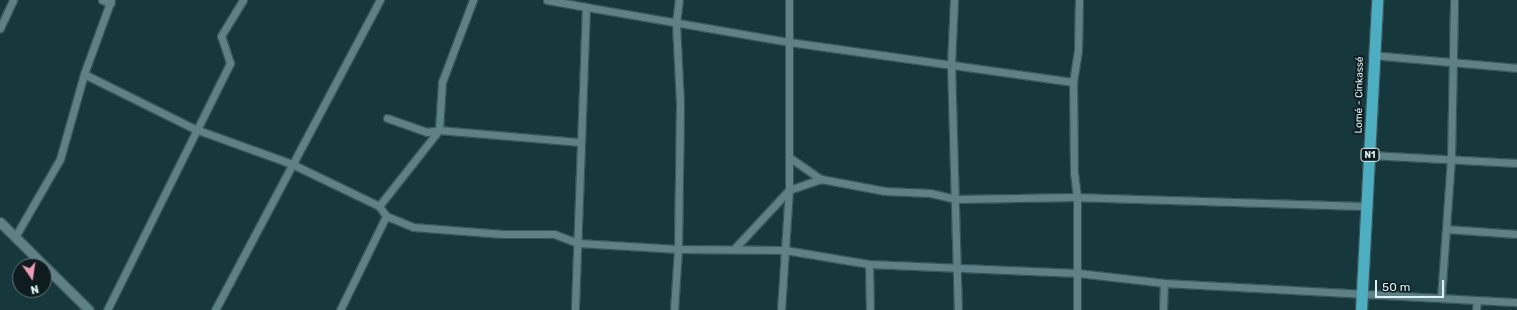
<!DOCTYPE html>
<meta charset="utf-8">
<style>
body{margin:0}
#map{position:relative;width:1517px;height:310px;overflow:hidden;background:#16383d;font-family:Rubik,sans-serif}
div>[style]{position:absolute}
.roads{filter:drop-shadow(1px 0 #3a565a) drop-shadow(-1px 0 #3a565a) drop-shadow(0 1px #3a565a) drop-shadow(0 -1px #3a565a)}
.minor>*{height:7px;margin:-3.5px;padding:0 3.5px;transform-origin:3.5px;border-radius:3.5px;background:#5e8087}
.tertiary>*{height:9px;margin:-4.5px;padding:0 4.5px;transform-origin:4.5px;border-radius:4.5px;background:#5e8087}
.trunk>*{height:11px;margin:-5.5px;padding:0 5.5px;transform-origin:5.5px;border-radius:5.5px;background:#4caec0}
span{translate:-50% -50%;white-space:nowrap;text-align:center;line-height:1.15;-webkit-text-stroke:4px #0e1c1f;paint-order:stroke}
.shield-label span{padding:1px 3px;background:#0e1c1f;border:1px solid;border-radius:3px;-webkit-text-stroke-width:0}
.shield-label{font-size:9px;color:#dff2f5;font-weight:700}
.street-label{font-size:10px;color:#dff2f5}
.north{position:absolute;left:12px;top:258px;width:40px;height:40px;box-sizing:border-box;background:#0e1c1f;border:1px solid #627275;border-radius:50%;rotate:167deg;font-size:11px;font-weight:700;line-height:16px;text-align:center;color:#dff2f5}
.north::after{content:'';display:block;margin:auto;width:14px;height:18px;background:#f19ab4;clip-path:polygon(50% 0,100% 100%,50% 72%,0 100%)}
.scale{position:absolute;left:1375px;top:280px;width:69px;height:18px;box-sizing:border-box;border:2px solid #dff2f5;border-top:0;padding-left:5px;font-size:12px;line-height:14px;white-space:nowrap;color:#dff2f5;-webkit-text-stroke:3px #0e1c1f;paint-order:stroke}
</style>
<div id="map">
<div class="roads">
<div class="minor">
<div style="left:102px;top:0;width:9px;rotate:21deg"></div>
<div style="left:547px;top:0;width:40px;rotate:10deg"></div>
<div style="left:586px;top:7px;width:303px;rotate:92.1deg"></div>
<div style="left:954px;top:0;width:63px;rotate:92.7deg"></div>
<div style="left:951px;top:63px;width:247px;rotate:88.4deg"></div>
<div style="left:586px;top:7px;width:206px;rotate:9.8deg"></div>
<div style="left:789px;top:42px;width:287px;rotate:8deg"></div>
<div style="left:0;top:28px;width:31px;rotate:-65deg"></div>
<div style="left:1372px;top:55px;width:146px;rotate:5.1deg"></div>
<div style="left:84px;top:74px;width:124px;rotate:26.4deg"></div>
<div style="left:195px;top:129px;width:103px;rotate:19.8deg"></div>
<div style="left:292px;top:164px;width:97px;rotate:25.8deg"></div>
<div style="left:379px;top:206px;width:12px;rotate:55deg"></div>
<div style="left:386px;top:216px;width:29px;rotate:22deg"></div>
<div style="left:413px;top:227px;width:90px;rotate:4.4deg"></div>
<div style="left:503px;top:234px;width:51px"></div>
<div style="left:554px;top:234px;width:26px;rotate:21deg"></div>
<div style="left:578px;top:243px;width:100px;rotate:3.4deg"></div>
<div style="left:678px;top:249px;width:107px;rotate:0.5deg"></div>
<div style="left:785px;top:250px;width:85px;rotate:9.5deg"></div>
<div style="left:869px;top:264px;width:209px;rotate:2.5deg"></div>
<div style="left:1078px;top:273px;width:87px;rotate:6.6deg"></div>
<div style="left:1164px;top:283px;width:354px;rotate:3.1deg"></div>
<div style="left:387px;top:118px;width:42px;rotate:19.3deg"></div>
<div style="left:427px;top:132px;width:12px;rotate:-9deg"></div>
<div style="left:439px;top:130px;width:142px;rotate:4.9deg"></div>
<div style="left:1370px;top:155px;width:147px;rotate:3.1deg"></div>
<div style="left:789px;top:157px;width:39px;rotate:35deg"></div>
<div style="left:379px;top:206px;width:97px;rotate:-51.7deg"></div>
<div style="left:439px;top:130px;width:48px;rotate:-86.4deg"></div>
<div style="left:442px;top:82px;width:88px;rotate:-69.3deg"></div>
<div style="left:1446px;top:229px;width:71px;rotate:4deg"></div>
<div style="left:15px;top:237px;width:90px;rotate:-60deg"></div>
<div style="left:60px;top:159px;width:88px;rotate:-74.2deg"></div>
<div style="left:84px;top:74px;width:79px;rotate:-70deg"></div>
<div style="left:734px;top:249px;width:81px;rotate:-47deg"></div>
<div style="left:789px;top:190px;width:34px;rotate:-19deg"></div>
<div style="left:821px;top:179px;width:65px;rotate:10.6deg"></div>
<div style="left:885px;top:191px;width:45px;rotate:2.5deg"></div>
<div style="left:930px;top:193px;width:27px;rotate:13deg"></div>
<div style="left:956px;top:199px;width:121px;rotate:-0.9deg"></div>
<div style="left:1077px;top:197px;width:290px;rotate:1.8deg"></div>
<div style="left:869px;top:264px;width:46px;rotate:88.8deg"></div>
<div style="left:1441px;top:298px;width:138px;rotate:-85.9deg"></div>
<div style="left:1451px;top:160px;width:160px;rotate:-88.9deg"></div>
<div style="left:107px;top:310px;width:276px;rotate:-63.5deg"></div>
<div style="left:230px;top:63px;width:28px;rotate:-108deg"></div>
<div style="left:221px;top:36px;width:42px;rotate:-58.6deg"></div>
<div style="left:215px;top:310px;width:351px;rotate:-62deg"></div>
<div style="left:340px;top:310px;width:105px;rotate:-63.9deg"></div>
<div style="left:674px;top:310px;width:61px;rotate:-86.2deg"></div>
<div style="left:678px;top:249px;width:146px;rotate:-89.2deg"></div>
<div style="left:680px;top:103px;width:80px;rotate:-92.9deg"></div>
<div style="left:676px;top:23px;width:23px;rotate:-83deg"></div>
<div style="left:781px;top:310px;width:120px;rotate:-86.2deg"></div>
<div style="left:789px;top:190px;width:190px;rotate:-90deg"></div>
<div style="left:1077px;top:310px;width:113px;rotate:-90deg"></div>
<div style="left:1077px;top:197px;width:24px;rotate:-97deg"></div>
<div style="left:1074px;top:173px;width:91px;rotate:-90.6deg"></div>
<div style="left:1073px;top:82px;width:32px;rotate:-81deg"></div>
<div style="left:1078px;top:50px;width:50px;rotate:-88.9deg"></div>
<div style="left:1163px;top:310px;width:27px;rotate:-88deg"></div>
<div style="left:1476px;top:310px;width:10px;rotate:-84deg"></div>
</div>
<div class="tertiary">
<div style="left:0;top:222px;width:125px;rotate:44.7deg"></div>
</div>
<div class="trunk">
<div style="left:1361px;top:310px;width:310px;rotate:-87deg"></div>
</div>
</div>
<div class="shield-label">
<span style="left:1370px;top:155px">N1</span>
</div>
<div class="street-label">
<span style="left:1360px;top:95px;rotate:-89deg">Lomé - Cinkassé</span>
</div>
<div class="north">N</div>
<div class="scale">50 m</div>
</div>
